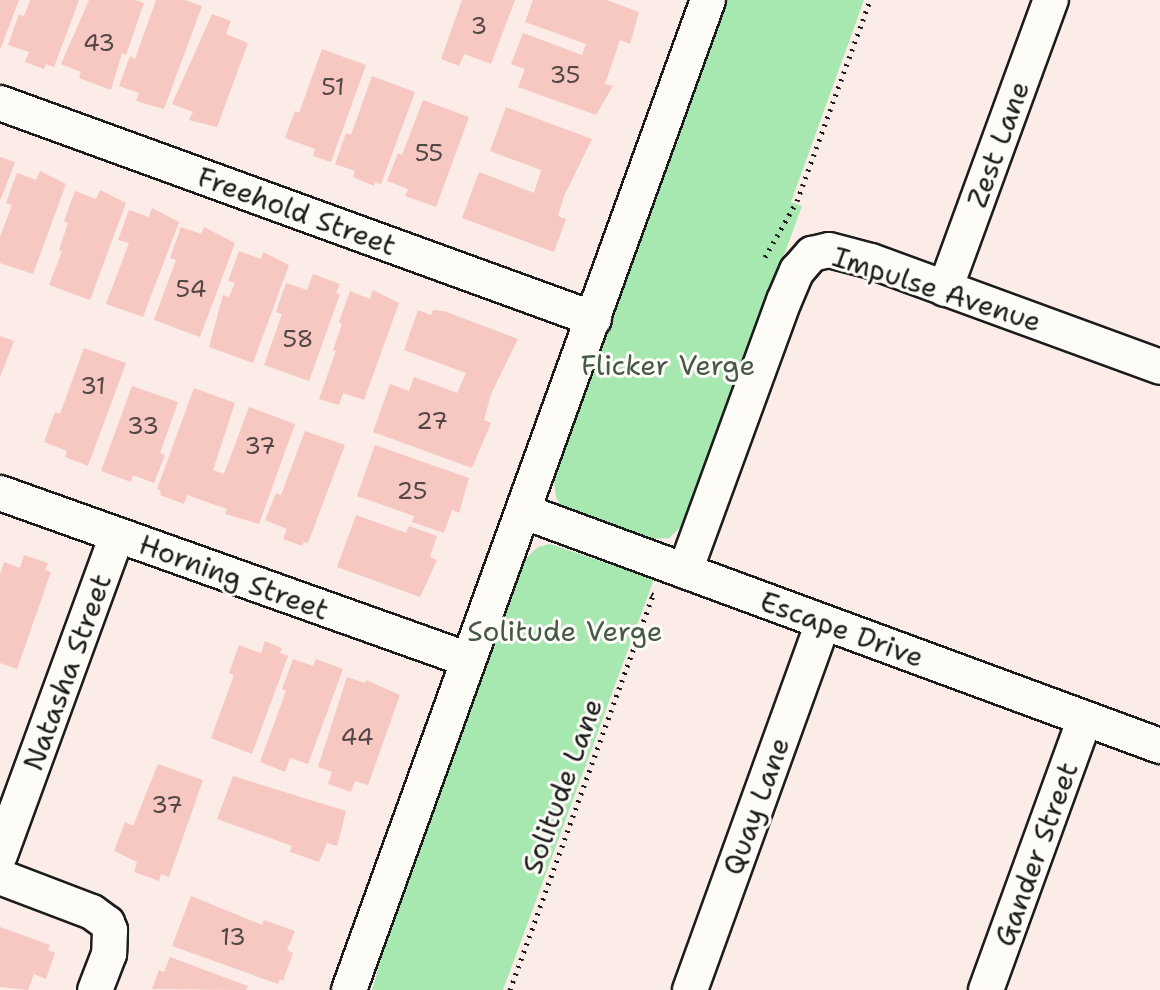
<!DOCTYPE html>
<style>
body{margin:0}
#map{position:relative;width:1160px;height:990px;overflow:hidden;background:#fbece7;font-family:"Shantell Sans",sans-serif}
div>[style]{position:absolute}
.green>*{inset:0;background:#a7e7b0}
.building>*{inset:0;background:#f7c7c1}
.path>*{height:5px;margin-top:-2.5px;transform-origin:0;background:repeating-linear-gradient(90deg,#1c1c1c 0 2px,transparent 0 8px)}
.roads{filter:drop-shadow(2px 0 #1c1c1c) drop-shadow(-2px 0 #1c1c1c) drop-shadow(0 2px #1c1c1c) drop-shadow(0 -2px #1c1c1c)}
.minor>*{height:34px;margin:-17px;padding:0 17px;transform-origin:17px;border-radius:17px;background:#fdfcf7}
span{translate:-50% -50%;white-space:nowrap;text-align:center;line-height:1.15;-webkit-text-stroke:6px #fdfcf7;paint-order:stroke}
.number-label{font-size:24px;color:#534745}
.number-label span{-webkit-text-stroke-width:0}
.street-label{font-size:28px;color:#1c1c1c}
.park-label{font-size:28px;color:#465948}
</style>
<div id="map">
<div class="green">
<div style="clip-path:polygon(725px 0,864px 0,791px 202px,802px 206px,687px 521px,669px 538px,644px 539px,563px 508px,556px 497px,553px 473px)"></div>
<div style="clip-path:polygon(550px 544px,654px 579px,503px 990px,372px 990px,392px 920px,520px 564px,538px 547px)"></div>
</div>
<div class="building">
<div style="clip-path:polygon(0 0,19px 0,0 50px)"></div>
<div style="clip-path:polygon(30px 0,79px 0,54px 67px,46px 64px,44px 69px,25px 62px,29px 52px,8px 45px,19px 14px,24px 16px)"></div>
<div style="clip-path:polygon(89px 0,135px 0,144px 3px,126px 55px,122px 53px,111px 90px,79px 78px,81px 72px,61px 64px)"></div>
<div style="clip-path:polygon(156px 0,185px 0,202px 6px,164px 109px,136px 101px,139px 93px,119px 86px,130px 56px,135px 59px)"></div>
<div style="clip-path:polygon(462px 0,515px 0,491px 64px,464px 54px,459px 66px,441px 59px)"></div>
<div style="clip-path:polygon(533px 0,607px 0,639px 12px,630px 44px,620px 40px,605px 84px,613px 86px,596px 115px,518px 87px,525px 69px,511px 64px,523px 33px,582px 55px,586px 44px,525px 22px)"></div>
<div style="clip-path:polygon(212px 14px,231px 21px,226px 34px,248px 43px,217px 127px,189px 120px,193px 112px,172px 104px)"></div>
<div style="clip-path:polygon(322px 49px,366px 65px,331px 162px,313px 156px,315px 149px,285px 138px,295px 111px,299px 113px)"></div>
<div style="clip-path:polygon(372px 76px,415px 92px,381px 184px,375px 182px,374px 186px,353px 177px,355px 171px,335px 164px,346px 133px,351px 135px)"></div>
<div style="clip-path:polygon(423px 100px,469px 117px,436px 207px,405px 196px,408px 189px,387px 181px,398px 153px,402px 155px)"></div>
<div style="clip-path:polygon(506px 107px,592px 139px,564px 196px,558px 216px,566px 219px,554px 252px,462px 218px,479px 172px,534px 193px,541px 170px,490px 151px)"></div>
<div style="clip-path:polygon(0 157px,15px 162px,0 201px)"></div>
<div style="clip-path:polygon(40px 171px,66px 184px,33px 274px,0 263px,0 237px,12px 205px,6px 203px,17px 173px,36px 180px)"></div>
<div style="clip-path:polygon(100px 190px,126px 203px,90px 300px,49px 285px,62px 251px,59px 250px,68px 223px,64px 221px,75px 191px,96px 199px)"></div>
<div style="clip-path:polygon(152px 208px,179px 222px,143px 317px,106px 304px,129px 243px,118px 240px,129px 210px,149px 217px)"></div>
<div style="clip-path:polygon(181px 227px,201px 234px,204px 227px,235px 243px,200px 337px,154px 320px,176px 260px,170px 258px)"></div>
<div style="clip-path:polygon(239px 251px,261px 259px,263px 252px,289px 265px,253px 363px,209px 347px,223px 295px,229px 297px,235px 283px,228px 281px)"></div>
<div style="clip-path:polygon(313px 274px,340px 284px,336px 293px,340px 294px,309px 381px,264px 365px,282px 314px,276px 312px,286px 283px,307px 290px)"></div>
<div style="clip-path:polygon(373px 290px,399px 303px,364px 400px,343px 393px,339px 405px,319px 399px,336px 351px,333px 350px,342px 324px,339px 322px,350px 291px,370px 299px)"></div>
<div style="clip-path:polygon(418px 310px,431px 315px,433px 310px,444px 311px,518px 339px,491px 394px,484px 420px,491px 423px,472px 468px,373px 432px,390px 384px,409px 391px,414px 377px,457px 393px,466px 373px,404px 350px)"></div>
<div style="clip-path:polygon(0 336px,14px 341px,0 377px)"></div>
<div style="clip-path:polygon(84px 348px,126px 363px,88px 466px,65px 457px,67px 451px,44px 442px,55px 412px,60px 414px)"></div>
<div style="clip-path:polygon(132px 386px,178px 402px,160px 453px,165px 455px,154px 483px,133px 475px,131px 482px,101px 471px)"></div>
<div style="clip-path:polygon(194px 388px,235px 403px,213px 470px,224px 474px,249px 407px,295px 424px,259px 524px,225px 514px,227px 509px,187px 495px,184px 504px,160px 495px,161px 491px,157px 489px)"></div>
<div style="clip-path:polygon(305px 431px,345px 445px,308px 543px,304px 542px,302px 546px,283px 539px,287px 529px,265px 520px,276px 493px,281px 495px)"></div>
<div style="clip-path:polygon(375px 445px,469px 478px,459px 513px,452px 510px,444px 533px,412px 522px,414px 516px,357px 496px)"></div>
<div style="clip-path:polygon(356px 515px,406px 533px,409px 526px,437px 536px,430px 557px,437px 560px,420px 597px,337px 567px)"></div>
<div style="clip-path:polygon(24px 555px,48px 563px,45px 570px,51px 572px,17px 669px,0 663px,0 574px,4px 562px,20px 568px)"></div>
<div style="clip-path:polygon(265px 641px,282px 648px,280px 653px,288px 656px,252px 754px,211px 738px,234px 675px,229px 673px,239px 645px,261px 653px)"></div>
<div style="clip-path:polygon(293px 659px,313px 666px,316px 659px,343px 669px,308px 764px,290px 758px,285px 772px,260px 762px,286px 691px,282px 689px)"></div>
<div style="clip-path:polygon(347px 677px,365px 683px,366px 680px,400px 695px,368px 785px,355px 781px,351px 792px,328px 784px,332px 772px,318px 767px)"></div>
<div style="clip-path:polygon(158px 764px,203px 780px,169px 877px,161px 874px,159px 881px,134px 872px,137px 862px,114px 851px,125px 822px,133px 826px)"></div>
<div style="clip-path:polygon(233px 776px,346px 811px,337px 846px,327px 843px,319px 862px,290px 852px,292px 846px,217px 819px)"></div>
<div style="clip-path:polygon(191px 896px,262px 925px,264px 920px,295px 931px,287px 950px,293px 953px,283px 981px,280px 979px,278px 984px,172px 946px)"></div>
<div style="clip-path:polygon(0 927px,50px 945px,48px 950px,55px 953px,46px 979px,34px 974px,28px 990px,0 987px)"></div>
<div style="clip-path:polygon(170px 957px,248px 986px,246px 990px,152px 989px,159px 970px,164px 972px)"></div>
</div>
<div class="path">
<div style="left:765px;top:257px;width:64px;rotate:-60.3deg"></div>
<div style="left:797px;top:201px;width:214px;rotate:-70deg"></div>
<div style="left:510px;top:990px;width:420px;rotate:-70.1deg"></div>
<div style="left:653px;top:595px;width:2px;rotate:-153deg"></div>
</div>
<div class="roads">
<div class="minor">
<div style="left:0;top:103px;width:632px;rotate:19.98deg"></div>
<div style="left:945px;top:289px;width:308px;rotate:-69.9deg"></div>
<div style="left:0;top:493px;width:497px;rotate:19.6deg"></div>
<div style="left:525px;top:512px;width:677px;rotate:20.23deg"></div>
<div style="left:685px;top:571px;width:288px;rotate:-69.9deg"></div>
<div style="left:784px;top:301px;width:33px;rotate:-67deg"></div>
<div style="left:797px;top:271px;width:23px;rotate:-49deg"></div>
<div style="left:812px;top:254px;width:17px;rotate:-13deg"></div>
<div style="left:829px;top:250px;width:43px;rotate:14.7deg"></div>
<div style="left:871px;top:261px;width:308px;rotate:20.1deg"></div>
<div style="left:0;top:855px;width:341px;rotate:-69.9deg"></div>
<div style="left:0;top:877px;width:98px;rotate:20.8deg"></div>
<div style="left:92px;top:912px;width:19px;rotate:36deg"></div>
<div style="left:107px;top:923px;width:8px;rotate:67deg"></div>
<div style="left:110px;top:930px;width:24px;rotate:92deg"></div>
<div style="left:109px;top:954px;width:39px;rotate:111deg"></div>
<div style="left:349px;top:990px;width:1053px;rotate:-70.07deg"></div>
<div style="left:690px;top:990px;width:391px;rotate:-70.1deg"></div>
<div style="left:986px;top:990px;width:289px;rotate:-70deg"></div>
</div>
</div>
<div class="number-label">
<span style="left:479px;top:27px">3</span>
<span style="left:99px;top:44px">43</span>
<span style="left:565px;top:76px">35</span>
<span style="left:333px;top:88px">51</span>
<span style="left:429px;top:154px">55</span>
<span style="left:191px;top:290px">54</span>
<span style="left:298px;top:340px">58</span>
<span style="left:93px;top:387px">31</span>
<span style="left:432px;top:422px">27</span>
<span style="left:143px;top:427px">33</span>
<span style="left:260px;top:447px">37</span>
<span style="left:412px;top:492px">25</span>
<span style="left:357px;top:738px">44</span>
<span style="left:167px;top:806px">37</span>
<span style="left:233px;top:938px">13</span>
</div>
<div class="street-label">
<span style="left:998px;top:144px;rotate:-70deg">Zest Lane</span>
<span style="left:297px;top:211px;rotate:20deg">Freehold Street</span>
<span style="left:937px;top:289px;rotate:18deg">Impulse Avenue</span>
<span style="left:234px;top:577px;rotate:20deg">Horning Street</span>
<span style="left:842px;top:629px;rotate:20deg">Escape Drive</span>
<span style="left:67px;top:672px;rotate:-70deg">Natasha Street</span>
<span style="left:562px;top:786px;rotate:-70deg">Solitude Lane</span>
<span style="left:756px;top:806px;rotate:-70deg">Quay Lane</span>
<span style="left:1036px;top:854px;rotate:-70deg">Gander Street</span>
</div>
<div class="park-label">
<span style="left:668px;top:365px">Flicker Verge</span>
<span style="left:565px;top:631px">Solitude Verge</span>
</div>
</div>
